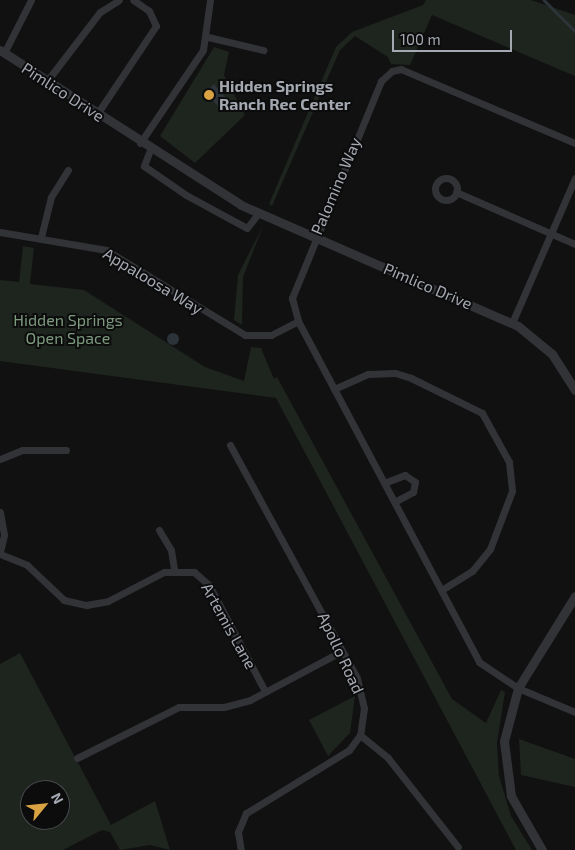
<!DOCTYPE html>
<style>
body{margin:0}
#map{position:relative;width:575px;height:850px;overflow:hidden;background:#111112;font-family:"Exo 2",sans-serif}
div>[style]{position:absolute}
.green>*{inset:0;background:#1e241e}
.water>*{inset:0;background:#2c3339}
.round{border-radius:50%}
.stream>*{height:2.5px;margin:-1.25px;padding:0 1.25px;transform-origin:1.25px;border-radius:1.25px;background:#2c3339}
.minor>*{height:7px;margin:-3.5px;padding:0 3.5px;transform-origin:3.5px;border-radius:3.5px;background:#323336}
.minor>.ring{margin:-3.5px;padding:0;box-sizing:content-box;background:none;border:7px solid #323336;border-radius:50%}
.tertiary>*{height:9px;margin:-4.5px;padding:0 4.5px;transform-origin:4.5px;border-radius:4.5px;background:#323336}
.dots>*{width:14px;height:14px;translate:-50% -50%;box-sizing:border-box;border:2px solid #0c0c0d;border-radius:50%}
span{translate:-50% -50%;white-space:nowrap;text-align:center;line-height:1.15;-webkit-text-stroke:4px #0c0c0d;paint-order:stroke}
.poi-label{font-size:16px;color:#a4a8b1;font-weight:700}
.left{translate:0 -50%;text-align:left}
.street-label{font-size:16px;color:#a4a8b1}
.park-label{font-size:16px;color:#7d9a7e}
.north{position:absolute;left:20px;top:780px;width:50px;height:50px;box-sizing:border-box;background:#0c0c0d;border:1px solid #494a4f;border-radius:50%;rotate:62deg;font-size:14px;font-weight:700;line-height:20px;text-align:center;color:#a4a8b1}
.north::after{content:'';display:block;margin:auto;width:18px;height:22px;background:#daa341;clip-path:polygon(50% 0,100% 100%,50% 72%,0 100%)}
.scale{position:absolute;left:392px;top:30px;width:120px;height:22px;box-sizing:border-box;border:2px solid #a4a8b1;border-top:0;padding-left:6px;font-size:15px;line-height:18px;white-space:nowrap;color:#a4a8b1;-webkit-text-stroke:4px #0c0c0d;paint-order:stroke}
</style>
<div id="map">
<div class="green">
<div style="clip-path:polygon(426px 0,531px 0,575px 15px,575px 76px,432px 15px,410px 65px,391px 64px,388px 57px,355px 36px,340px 50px,272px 206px,269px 204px,336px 47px,352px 32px,423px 5px)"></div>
<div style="clip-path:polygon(214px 47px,229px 52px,224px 75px,245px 115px,195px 163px,160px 136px)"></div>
<div style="clip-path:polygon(263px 226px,243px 277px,242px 325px,234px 320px,238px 275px)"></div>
<div style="clip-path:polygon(23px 246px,34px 248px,30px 284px,84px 290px,205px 367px,244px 381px,251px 347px,261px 348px,274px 379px,277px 377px,452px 699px,486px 723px,501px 690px,505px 692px,497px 743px,499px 776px,511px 816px,532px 850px,516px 850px,276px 398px,0 361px,0 280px,19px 282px)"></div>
<div style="clip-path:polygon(evenodd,20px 653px,111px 825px,155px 801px,170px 850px,150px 845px,120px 850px,110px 832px,102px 830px,63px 850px,0 850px,0 664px,20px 653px,30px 790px,60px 790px,60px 820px,30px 820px,30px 790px)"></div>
<div style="clip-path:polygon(355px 696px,350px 733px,328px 756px,309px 720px)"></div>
<div style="clip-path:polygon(519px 739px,575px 759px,575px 787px,521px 775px)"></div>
</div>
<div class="water">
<div style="clip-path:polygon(214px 84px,229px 101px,221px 109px,205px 93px)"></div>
<div class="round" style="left:167px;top:333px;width:12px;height:12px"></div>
</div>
<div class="stream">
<div style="left:544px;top:0;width:44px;rotate:45deg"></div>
</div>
<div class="minor">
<div style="left:208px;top:37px;width:57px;rotate:13.3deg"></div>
<div style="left:4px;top:53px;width:59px;rotate:-63deg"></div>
<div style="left:47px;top:81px;width:87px;rotate:-52.5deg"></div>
<div style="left:100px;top:12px;width:22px;rotate:-32deg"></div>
<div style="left:97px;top:114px;width:106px;rotate:-56.2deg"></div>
<div style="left:156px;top:26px;width:17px;rotate:-115deg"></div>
<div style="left:149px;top:11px;width:19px;rotate:-145deg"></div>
<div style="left:140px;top:143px;width:112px;rotate:-55.9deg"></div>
<div style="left:203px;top:50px;width:50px;rotate:-82deg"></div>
<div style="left:575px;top:143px;width:189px;rotate:-157deg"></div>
<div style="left:401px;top:69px;width:9px;rotate:167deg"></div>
<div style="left:392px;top:71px;width:15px;rotate:138deg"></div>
<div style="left:381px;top:81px;width:235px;rotate:112.3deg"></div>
<div style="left:292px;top:298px;width:24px;rotate:75deg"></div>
<div style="left:298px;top:321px;width:386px;rotate:62deg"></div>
<div style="left:479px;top:662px;width:47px;rotate:33.7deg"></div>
<div style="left:518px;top:688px;width:62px;rotate:22.8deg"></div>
<div style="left:150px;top:150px;width:17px;rotate:111deg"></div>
<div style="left:144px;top:166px;width:51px;rotate:34.6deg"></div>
<div style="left:186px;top:195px;width:69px;rotate:28.4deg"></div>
<div style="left:247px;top:228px;width:20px;rotate:-53deg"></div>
<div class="ring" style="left:435px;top:178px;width:15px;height:15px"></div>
<div style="left:456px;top:192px;width:130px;rotate:23.6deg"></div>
<div style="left:0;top:232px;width:108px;rotate:9.6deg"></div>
<div style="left:106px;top:250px;width:163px;rotate:31.4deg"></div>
<div style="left:245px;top:335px;width:26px"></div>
<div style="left:271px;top:335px;width:30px;rotate:-27deg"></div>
<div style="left:41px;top:237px;width:41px;rotate:-76deg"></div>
<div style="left:51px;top:197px;width:32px;rotate:-58deg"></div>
<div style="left:512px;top:323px;width:158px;rotate:-66.5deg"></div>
<div style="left:334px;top:389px;width:37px;rotate:-24deg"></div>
<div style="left:368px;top:374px;width:27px;rotate:-2deg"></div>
<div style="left:395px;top:373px;width:17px;rotate:17deg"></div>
<div style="left:411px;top:378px;width:79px;rotate:26.2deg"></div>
<div style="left:482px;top:413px;width:56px;rotate:61.1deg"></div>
<div style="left:509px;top:462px;width:29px;rotate:84deg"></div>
<div style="left:512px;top:491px;width:62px;rotate:110.8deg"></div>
<div style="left:490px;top:549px;width:28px;rotate:129deg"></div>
<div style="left:472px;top:571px;width:36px;rotate:148deg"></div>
<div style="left:230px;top:445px;width:265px;rotate:61.4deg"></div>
<div style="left:357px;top:678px;width:31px;rotate:77deg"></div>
<div style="left:364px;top:708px;width:27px;rotate:98deg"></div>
<div style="left:360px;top:735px;width:19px;rotate:126deg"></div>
<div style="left:349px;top:750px;width:121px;rotate:148.5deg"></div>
<div style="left:246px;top:813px;width:21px;rotate:113deg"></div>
<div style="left:238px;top:832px;width:18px;rotate:81deg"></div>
<div style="left:0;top:459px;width:24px;rotate:-22deg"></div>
<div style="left:22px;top:450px;width:44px"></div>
<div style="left:384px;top:483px;width:22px;rotate:-21deg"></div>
<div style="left:405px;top:475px;width:12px;rotate:35deg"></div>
<div style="left:415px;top:482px;width:10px;rotate:101deg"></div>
<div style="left:413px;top:492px;width:21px;rotate:152deg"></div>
<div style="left:0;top:512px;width:23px;rotate:80deg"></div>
<div style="left:4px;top:535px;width:18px;rotate:103deg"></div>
<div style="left:159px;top:530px;width:23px;rotate:59deg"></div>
<div style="left:171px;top:550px;width:19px;rotate:81deg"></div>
<div style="left:0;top:554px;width:29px;rotate:22deg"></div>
<div style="left:27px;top:565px;width:51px;rotate:43.4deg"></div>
<div style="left:64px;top:600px;width:23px;rotate:13deg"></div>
<div style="left:86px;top:605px;width:22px;rotate:-10deg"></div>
<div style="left:108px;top:601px;width:63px;rotate:-27.4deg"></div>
<div style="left:164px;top:572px;width:30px"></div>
<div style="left:194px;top:572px;width:20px;rotate:41deg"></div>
<div style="left:209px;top:585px;width:120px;rotate:62.2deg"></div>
<div style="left:360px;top:735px;width:36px;rotate:39deg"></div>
<div style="left:388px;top:758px;width:113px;rotate:51.8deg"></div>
<div style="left:77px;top:758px;width:114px;rotate:-26.6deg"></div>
<div style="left:179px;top:707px;width:45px"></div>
<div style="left:224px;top:707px;width:27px;rotate:-15deg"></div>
<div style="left:250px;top:700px;width:104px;rotate:-28deg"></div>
</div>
<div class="tertiary">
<div style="left:0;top:50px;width:287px;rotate:32.7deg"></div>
<div style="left:241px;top:205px;width:302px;rotate:23.6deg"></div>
<div style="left:518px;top:326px;width:44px;rotate:39.5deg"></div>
<div style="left:552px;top:354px;width:43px;rotate:57.4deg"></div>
<div style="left:542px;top:850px;width:62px;rotate:-119.9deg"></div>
<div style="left:511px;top:796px;width:55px;rotate:-97.3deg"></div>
<div style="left:504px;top:741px;width:55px;rotate:-75.2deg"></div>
<div style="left:518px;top:688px;width:108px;rotate:-58.2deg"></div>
</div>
<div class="dots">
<div style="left:209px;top:95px;background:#daa341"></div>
</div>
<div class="poi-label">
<span class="left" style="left:219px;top:95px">Hidden Springs<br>Ranch Rec Center</span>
</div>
<div class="street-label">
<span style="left:63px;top:92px;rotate:33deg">Pimlico Drive</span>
<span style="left:336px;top:186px;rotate:-67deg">Palomino Way</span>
<span style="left:153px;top:281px;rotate:31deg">Appaloosa Way</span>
<span style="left:428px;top:286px;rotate:23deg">Pimlico Drive</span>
<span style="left:229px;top:626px;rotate:61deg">Artemis Lane</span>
<span style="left:341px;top:653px;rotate:65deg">Apollo Road</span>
</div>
<div class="park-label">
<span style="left:68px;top:329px">Hidden Springs<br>Open Space</span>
</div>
<div class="north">N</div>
<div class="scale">100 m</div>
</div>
